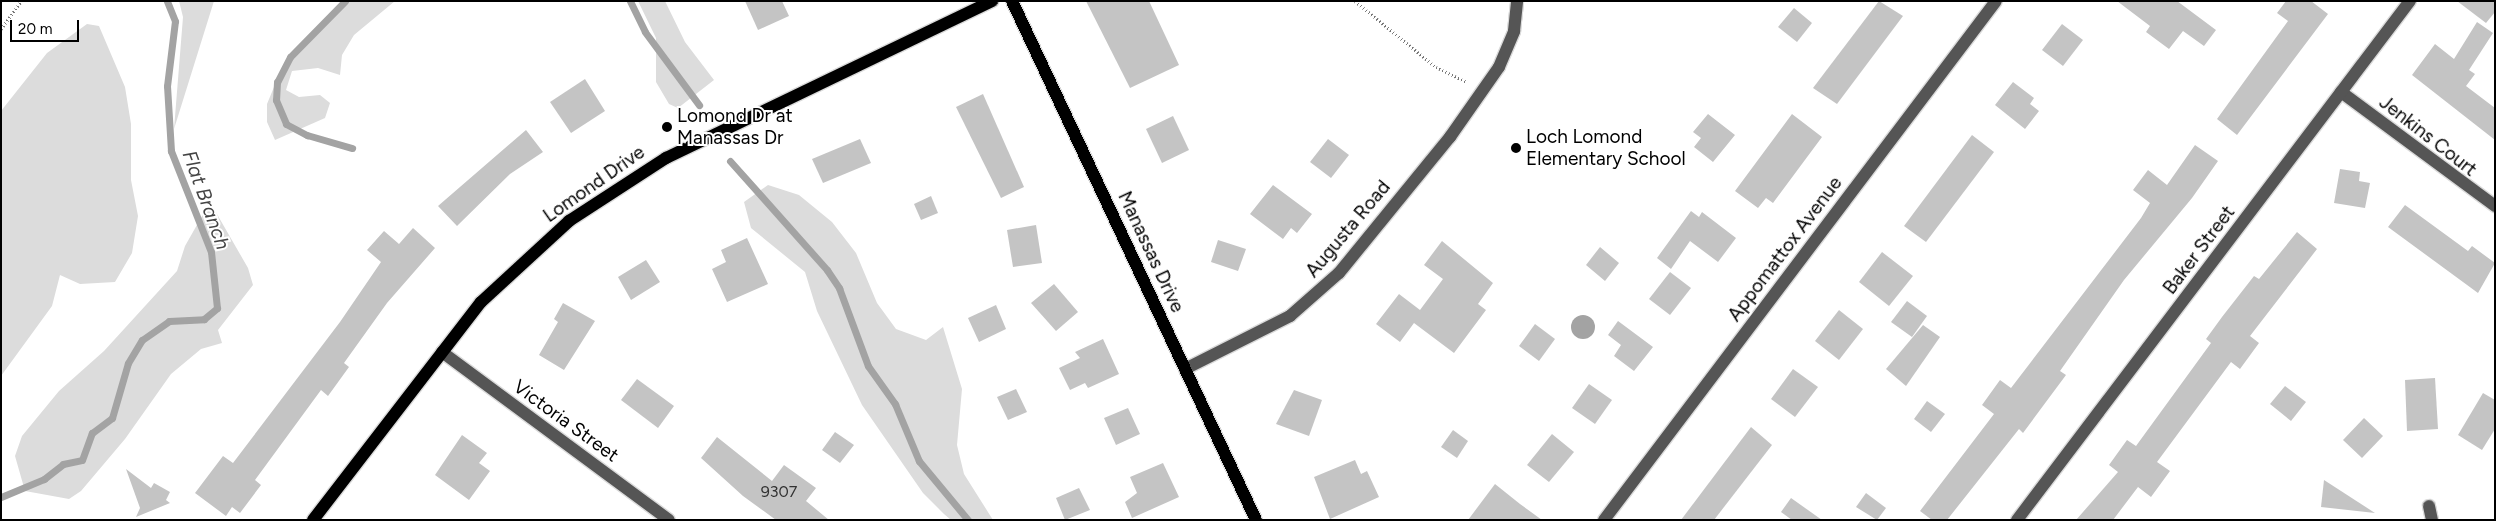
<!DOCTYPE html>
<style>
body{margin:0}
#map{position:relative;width:2496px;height:521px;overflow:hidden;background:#fff;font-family:Figtree,sans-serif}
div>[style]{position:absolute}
.green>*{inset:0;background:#dcdcdc}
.water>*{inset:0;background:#a3a3a3}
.round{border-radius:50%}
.stream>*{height:7px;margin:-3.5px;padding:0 3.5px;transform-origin:3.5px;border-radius:3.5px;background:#a3a3a3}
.building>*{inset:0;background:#c4c4c4}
.path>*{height:3px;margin-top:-1.5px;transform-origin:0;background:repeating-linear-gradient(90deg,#777 0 1px,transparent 0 3.5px)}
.roads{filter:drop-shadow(1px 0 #dbdbdb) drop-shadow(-1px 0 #dbdbdb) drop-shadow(0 1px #dbdbdb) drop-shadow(0 -1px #dbdbdb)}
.minor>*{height:12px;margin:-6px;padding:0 6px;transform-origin:6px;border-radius:6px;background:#555}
.major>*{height:12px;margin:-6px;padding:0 6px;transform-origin:6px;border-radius:6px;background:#000}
.dots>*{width:14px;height:14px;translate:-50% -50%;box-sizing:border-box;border:2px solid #fff;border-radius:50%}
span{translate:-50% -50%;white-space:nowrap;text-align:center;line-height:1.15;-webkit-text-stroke:4px #fff;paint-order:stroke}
.number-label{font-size:16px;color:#313131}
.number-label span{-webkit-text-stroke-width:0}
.poi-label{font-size:19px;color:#000}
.left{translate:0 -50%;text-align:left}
.street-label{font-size:19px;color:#000}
.water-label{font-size:20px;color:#444;font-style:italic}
.frame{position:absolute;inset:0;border:2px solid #000;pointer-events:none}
.scale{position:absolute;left:10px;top:20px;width:69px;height:22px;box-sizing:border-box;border:2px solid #000;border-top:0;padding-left:6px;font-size:15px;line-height:18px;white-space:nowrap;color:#000;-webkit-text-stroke:4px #fff;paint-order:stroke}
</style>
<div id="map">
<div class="green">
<div style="clip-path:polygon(179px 1px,214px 1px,174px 129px,183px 17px)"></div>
<div style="clip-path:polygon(345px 1px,395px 1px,354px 35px,342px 55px,340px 75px,318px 68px,292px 71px,286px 90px,299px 97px,320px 95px,330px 103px,325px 118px,275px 140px,267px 122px,267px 104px,281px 70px)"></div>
<div style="clip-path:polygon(638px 1px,665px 1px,685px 42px,714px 80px,678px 108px,669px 104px,656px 82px,656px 38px)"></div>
<div style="clip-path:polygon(87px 24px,99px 26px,125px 87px,131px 124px,131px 180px,138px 216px,132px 253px,115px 282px,80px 284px,60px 275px,52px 306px,1px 376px,1px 111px,47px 53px)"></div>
<div style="clip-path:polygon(768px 185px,799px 195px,832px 222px,856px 253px,877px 303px,896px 329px,926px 340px,943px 327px,962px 389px,957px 445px,964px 474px,993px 520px,951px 520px,944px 514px,923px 493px,862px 405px,817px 311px,805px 272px,751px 228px,744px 202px)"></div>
<div style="clip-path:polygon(210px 202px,248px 268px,253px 285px,218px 330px,222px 343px,201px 349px,171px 374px,125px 439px,81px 491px,69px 499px,25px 491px,15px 456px,22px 436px,59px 391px,104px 351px,177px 271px,185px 246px)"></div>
</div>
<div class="water">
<div class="round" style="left:1571px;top:315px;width:24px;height:24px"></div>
</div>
<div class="stream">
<div style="left:345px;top:1px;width:78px;rotate:134.5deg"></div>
<div style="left:290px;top:57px;width:28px;rotate:117deg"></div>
<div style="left:277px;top:82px;width:18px;rotate:93deg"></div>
<div style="left:276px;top:100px;width:26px;rotate:67deg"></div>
<div style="left:286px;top:124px;width:24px;rotate:28deg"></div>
<div style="left:307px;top:135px;width:47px;rotate:16.1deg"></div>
<div style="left:630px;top:1px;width:34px;rotate:64deg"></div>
<div style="left:645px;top:32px;width:91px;rotate:53.5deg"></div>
<div style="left:730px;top:161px;width:146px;rotate:48.3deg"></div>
<div style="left:827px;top:270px;width:22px;rotate:56deg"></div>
<div style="left:839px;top:288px;width:83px;rotate:69.6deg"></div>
<div style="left:868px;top:366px;width:47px;rotate:54.6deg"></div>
<div style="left:895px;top:404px;width:62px;rotate:67.2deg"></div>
<div style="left:919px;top:461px;width:77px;rotate:50.3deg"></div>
<div style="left:1px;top:497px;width:47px;rotate:-22.7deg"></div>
<div style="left:44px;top:479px;width:24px;rotate:-38deg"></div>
<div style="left:63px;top:464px;width:19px;rotate:-12deg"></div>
<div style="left:82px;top:460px;width:29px;rotate:-70deg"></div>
<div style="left:92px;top:433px;width:25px;rotate:-37deg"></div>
<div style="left:112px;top:418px;width:57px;rotate:-73.8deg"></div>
<div style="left:128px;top:363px;width:27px;rotate:-59deg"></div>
<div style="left:142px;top:340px;width:33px;rotate:-35deg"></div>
<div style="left:169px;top:321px;width:35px;rotate:-3deg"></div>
<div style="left:204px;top:319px;width:17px;rotate:-40deg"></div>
<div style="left:217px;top:308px;width:56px;rotate:-96.1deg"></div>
<div style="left:211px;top:252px;width:109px;rotate:-111.6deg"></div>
<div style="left:171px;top:151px;width:65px;rotate:-93.5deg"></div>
<div style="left:167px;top:86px;width:65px;rotate:-83deg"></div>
<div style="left:175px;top:21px;width:22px;rotate:-112deg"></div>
</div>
<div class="building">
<div style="clip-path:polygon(745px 1px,782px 1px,789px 16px,758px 30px)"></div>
<div style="clip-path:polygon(1086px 1px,1149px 1px,1179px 65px,1130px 88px)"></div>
<div style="clip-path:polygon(1879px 1px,1903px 16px,1837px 104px,1813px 88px)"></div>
<div style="clip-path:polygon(2117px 1px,2177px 1px,2216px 30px,2204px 46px,2183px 31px,2169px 49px,2146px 32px,2150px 26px)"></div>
<div style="clip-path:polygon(2286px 1px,2311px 1px,2328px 14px,2237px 135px,2217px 119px,2288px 21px,2277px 13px)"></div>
<div style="clip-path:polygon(2457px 1px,2495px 1px,2495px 12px,2486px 23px)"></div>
<div style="clip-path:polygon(1794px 8px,1812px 23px,1797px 42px,1778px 27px)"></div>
<div style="clip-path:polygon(2477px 22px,2493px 33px,2469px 70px,2475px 74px,2466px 86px,2495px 108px,2495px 140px,2412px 75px,2435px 44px,2454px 59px)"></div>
<div style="clip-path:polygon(2062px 24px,2083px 40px,2063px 66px,2042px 50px)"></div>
<div style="clip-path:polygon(585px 79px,605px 111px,571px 133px,550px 102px)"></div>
<div style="clip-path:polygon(2013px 82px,2034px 98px,2030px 104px,2039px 111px,2025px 129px,1995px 105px)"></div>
<div style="clip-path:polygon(983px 94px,1024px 187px,1001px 198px,956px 107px)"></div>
<div style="clip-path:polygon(1708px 114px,1735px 135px,1713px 162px,1694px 147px,1701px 138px,1693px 132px)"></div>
<div style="clip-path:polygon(1792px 114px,1822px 137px,1773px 203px,1766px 198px,1758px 208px,1735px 191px)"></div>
<div style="clip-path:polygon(1173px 116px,1189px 150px,1162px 163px,1146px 129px)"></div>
<div style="clip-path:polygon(526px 130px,543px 152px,510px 174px,457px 226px,438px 206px)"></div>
<div style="clip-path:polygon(1972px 135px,1994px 152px,1926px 242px,1904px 226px)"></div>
<div style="clip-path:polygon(860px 139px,871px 163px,823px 183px,812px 159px)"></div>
<div style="clip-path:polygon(1328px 139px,1349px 155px,1331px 178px,1310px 162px)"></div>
<div style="clip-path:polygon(2195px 145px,2218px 161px,2192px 198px,2124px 280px,2060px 371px,2066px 375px,2023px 433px,2019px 429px,1947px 520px,1932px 520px,1920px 511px,1994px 414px,1982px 405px,2000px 380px,2011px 388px,2141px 218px,2150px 203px,2133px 190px,2148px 170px,2167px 185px)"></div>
<div style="clip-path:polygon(2340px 169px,2360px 172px,2359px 181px,2370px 183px,2365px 208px,2334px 203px)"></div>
<div style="clip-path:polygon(1273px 185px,1312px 214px,1297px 233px,1291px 228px,1283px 239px,1250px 214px)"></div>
<div style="clip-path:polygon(931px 196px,938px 213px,921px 220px,914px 204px)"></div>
<div style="clip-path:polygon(2405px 205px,2468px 251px,2472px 246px,2495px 263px,2478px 293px,2388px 227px)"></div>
<div style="clip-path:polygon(1691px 211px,1699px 217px,1702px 212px,1736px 238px,1718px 262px,1690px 241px,1671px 269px,1657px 258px)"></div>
<div style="clip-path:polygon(1036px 225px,1042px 263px,1013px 267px,1007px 230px)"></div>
<div style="clip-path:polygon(413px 228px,435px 248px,387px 303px,344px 363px,349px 367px,328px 396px,321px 390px,255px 480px,261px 485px,240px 513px,232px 507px,226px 516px,195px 493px,223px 456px,233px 463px,340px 322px,381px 262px,367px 250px,384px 231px,399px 244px)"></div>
<div style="clip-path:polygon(2297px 232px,2317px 249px,2250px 336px,2259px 343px,2240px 369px,2231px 362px,2157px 462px,2170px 471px,2151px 497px,2138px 487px,2113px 520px,2076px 520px,2118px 472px,2109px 465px,2127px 440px,2136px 446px,2211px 343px,2206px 339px,2222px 317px,2254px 276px,2259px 279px)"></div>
<div style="clip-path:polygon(747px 238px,768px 284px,727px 302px,712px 269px,726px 262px,721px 250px)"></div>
<div style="clip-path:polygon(1218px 240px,1246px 249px,1238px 271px,1211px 262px)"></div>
<div style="clip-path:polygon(1442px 241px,1493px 283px,1478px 304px,1486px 310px,1454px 353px,1414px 323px,1400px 342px,1376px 324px,1399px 294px,1420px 310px,1443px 279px,1424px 265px)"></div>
<div style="clip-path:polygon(1600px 247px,1619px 263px,1605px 281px,1586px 265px)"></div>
<div style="clip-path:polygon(1882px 252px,1913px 276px,1889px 306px,1859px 282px)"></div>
<div style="clip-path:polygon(646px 260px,660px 282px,631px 300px,618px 277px)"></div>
<div style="clip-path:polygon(1670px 272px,1691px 288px,1670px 315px,1649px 299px)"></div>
<div style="clip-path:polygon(1054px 284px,1078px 312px,1056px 331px,1031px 303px)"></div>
<div style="clip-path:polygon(1907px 301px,1927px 316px,1912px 337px,1891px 322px)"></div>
<div style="clip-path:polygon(563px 303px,595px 321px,564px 370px,539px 355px,558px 322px,554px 319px)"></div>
<div style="clip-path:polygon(996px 305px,1006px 329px,979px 342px,968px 318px)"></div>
<div style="clip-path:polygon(1839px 310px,1863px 329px,1839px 360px,1815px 341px)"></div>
<div style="clip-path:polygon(1618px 321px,1653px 347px,1634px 371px,1614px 356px,1621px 345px,1608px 335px)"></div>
<div style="clip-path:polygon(1535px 324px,1555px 339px,1539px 361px,1519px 346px)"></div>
<div style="clip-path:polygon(1923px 325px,1940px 337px,1906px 386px,1886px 369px)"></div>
<div style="clip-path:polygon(1103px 339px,1119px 374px,1088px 388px,1085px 383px,1070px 390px,1059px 368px,1080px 358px,1075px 352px)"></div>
<div style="clip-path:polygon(1793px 369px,1818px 387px,1795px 417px,1771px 399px)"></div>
<div style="clip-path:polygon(2435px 378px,2438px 429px,2407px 431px,2405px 380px)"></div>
<div style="clip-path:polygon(637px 379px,674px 406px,658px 428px,621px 400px)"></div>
<div style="clip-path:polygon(1589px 384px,1612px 400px,1595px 424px,1572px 408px)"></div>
<div style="clip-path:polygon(2285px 386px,2306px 402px,2291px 421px,2270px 404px)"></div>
<div style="clip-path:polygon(1016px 389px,1027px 412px,1008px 420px,997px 397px)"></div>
<div style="clip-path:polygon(1294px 390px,1322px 400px,1309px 436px,1276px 424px)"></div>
<div style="clip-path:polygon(2483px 393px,2495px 400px,2495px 429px,2482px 450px,2458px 435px)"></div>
<div style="clip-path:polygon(1927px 401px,1945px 414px,1931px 432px,1914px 419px)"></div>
<div style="clip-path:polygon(1128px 408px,1140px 434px,1116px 445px,1104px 418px)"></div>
<div style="clip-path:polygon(2364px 418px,2383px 436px,2362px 458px,2343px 440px)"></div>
<div style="clip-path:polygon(1751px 427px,1772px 445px,1714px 520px,1681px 520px)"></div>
<div style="clip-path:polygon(1453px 430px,1468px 441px,1457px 458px,1441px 447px)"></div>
<div style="clip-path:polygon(835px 432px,854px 445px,840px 463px,822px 450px)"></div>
<div style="clip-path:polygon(1552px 434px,1574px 452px,1549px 482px,1527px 465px)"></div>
<div style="clip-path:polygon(462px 435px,487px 453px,479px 463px,490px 471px,469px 500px,435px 475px)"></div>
<div style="clip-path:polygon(717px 437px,772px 481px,784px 465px,816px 488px,806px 501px,829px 520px,776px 520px,743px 496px,701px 458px)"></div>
<div style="clip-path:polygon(1355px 460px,1361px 474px,1367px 471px,1379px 497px,1330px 519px,1314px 477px)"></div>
<div style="clip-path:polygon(1163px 463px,1179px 497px,1132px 518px,1125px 502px,1137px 493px,1130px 477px)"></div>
<div style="clip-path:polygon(126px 469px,151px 488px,154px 483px,170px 492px,166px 500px,170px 503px,136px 517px,140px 508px)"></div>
<div style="clip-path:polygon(2324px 480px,2375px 513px,2321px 507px)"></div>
<div style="clip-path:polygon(1495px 484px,1520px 504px,1542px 520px,1468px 520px)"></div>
<div style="clip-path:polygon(1079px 488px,1090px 510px,1065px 520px,1056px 498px)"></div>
<div style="clip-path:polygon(1866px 493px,1886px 508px,1877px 520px,1856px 507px)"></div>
<div style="clip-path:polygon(1791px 498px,1822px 520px,1792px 520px,1781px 512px)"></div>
</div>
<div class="path">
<div style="left:1355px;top:1px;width:104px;rotate:39.2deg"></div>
<div style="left:1436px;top:67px;width:34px;rotate:26deg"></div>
<div style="left:1px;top:29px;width:34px;rotate:-54deg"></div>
</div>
<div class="roads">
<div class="minor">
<div style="left:2341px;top:92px;width:192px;rotate:36.5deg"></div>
<div style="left:442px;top:352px;width:282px;rotate:36.5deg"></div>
<div style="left:1185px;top:369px;width:118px;rotate:-26.8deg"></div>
<div style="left:1290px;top:316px;width:65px;rotate:-41.3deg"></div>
<div style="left:1339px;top:273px;width:176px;rotate:-50.8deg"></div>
<div style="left:1450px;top:137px;width:85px;rotate:-55deg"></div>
<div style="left:1499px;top:67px;width:39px;rotate:-67deg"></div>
<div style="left:1514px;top:31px;width:30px;rotate:-84deg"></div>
<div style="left:2429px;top:506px;width:14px;rotate:78deg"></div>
<div style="left:1604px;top:520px;width:650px;rotate:-52.94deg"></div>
<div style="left:2017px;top:520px;width:651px;rotate:-52.87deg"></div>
</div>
<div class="major">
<div style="left:1012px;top:1px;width:573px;rotate:64.82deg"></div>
<div style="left:313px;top:520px;width:275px;rotate:-52.4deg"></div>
<div style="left:481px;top:302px;width:120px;rotate:-42.6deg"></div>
<div style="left:569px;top:221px;width:116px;rotate:-33deg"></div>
<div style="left:666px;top:158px;width:362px;rotate:-25.7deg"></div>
</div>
</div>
<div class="dots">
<div style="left:667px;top:127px;background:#000"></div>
<div style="left:1516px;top:148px;background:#000"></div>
</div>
<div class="number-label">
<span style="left:779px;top:492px">9307</span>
</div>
<div class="poi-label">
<span class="left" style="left:677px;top:127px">Lomond Dr at<br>Manassas Dr</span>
<span class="left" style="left:1526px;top:148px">Loch Lomond<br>Elementary School</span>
</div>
<div class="street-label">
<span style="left:2428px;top:136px;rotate:38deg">Jenkins Court</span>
<span style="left:594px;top:184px;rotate:-35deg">Lomond Drive</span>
<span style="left:1348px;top:229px;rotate:-50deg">Augusta Road</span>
<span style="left:1785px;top:249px;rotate:-53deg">Appomattox Avenue</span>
<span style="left:2199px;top:250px;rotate:-53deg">Baker Street</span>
<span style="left:1151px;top:252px;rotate:65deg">Manassas Drive</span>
<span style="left:566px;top:421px;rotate:36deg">Victoria Street</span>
</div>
<div class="water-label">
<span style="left:206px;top:200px;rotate:70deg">Flat Branch</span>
</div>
<div class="frame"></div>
<div class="scale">20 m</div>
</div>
